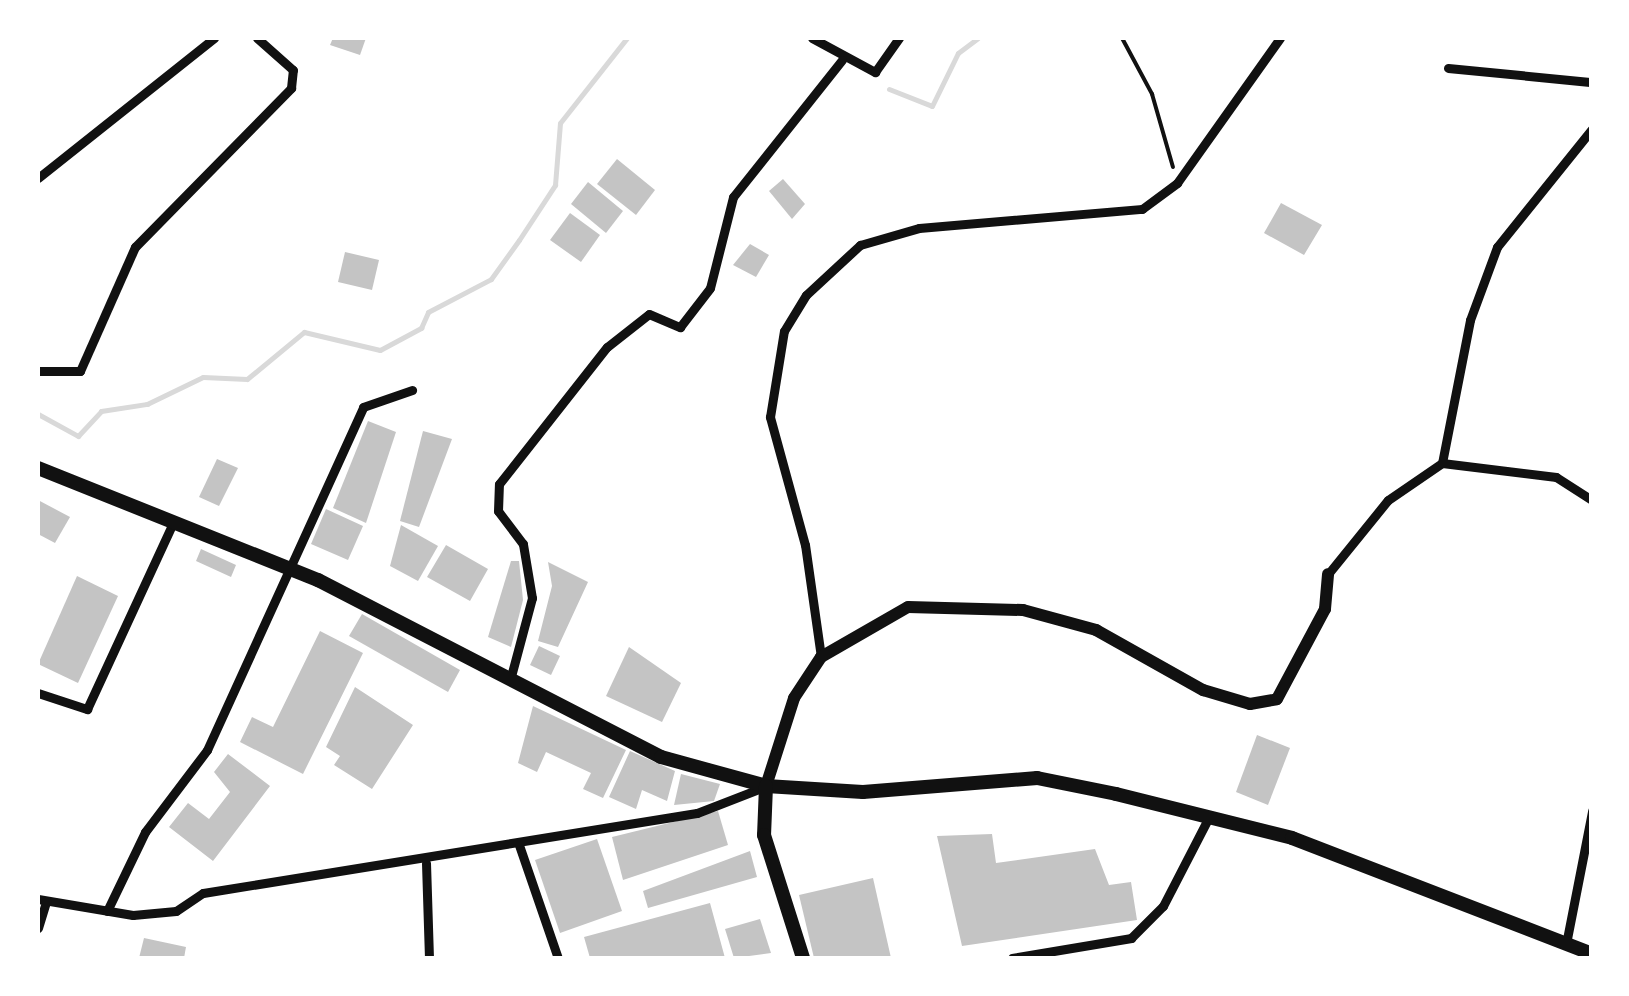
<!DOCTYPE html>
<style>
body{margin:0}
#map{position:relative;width:1629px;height:996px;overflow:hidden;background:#fff;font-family:Inter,sans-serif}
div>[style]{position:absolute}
.stream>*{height:5px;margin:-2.5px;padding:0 2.5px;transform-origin:2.5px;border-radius:2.5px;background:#d9d9d9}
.building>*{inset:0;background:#c4c4c4}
.path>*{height:4px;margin:-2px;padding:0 2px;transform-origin:2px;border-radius:2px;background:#111}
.minor>*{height:9px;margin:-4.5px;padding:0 4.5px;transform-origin:4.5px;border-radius:4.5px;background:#111}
.secondary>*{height:12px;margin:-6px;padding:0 6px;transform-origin:6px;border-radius:6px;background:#111}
.primary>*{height:14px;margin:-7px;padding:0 7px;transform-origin:7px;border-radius:7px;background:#111}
span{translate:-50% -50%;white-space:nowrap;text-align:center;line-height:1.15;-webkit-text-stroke:8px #fff;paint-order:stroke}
.frame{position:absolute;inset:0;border:40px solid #fff;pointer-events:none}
</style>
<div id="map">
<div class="stream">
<div style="left:889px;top:89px;width:46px;rotate:21.6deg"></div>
<div style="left:932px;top:106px;width:59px;rotate:-63.9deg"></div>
<div style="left:958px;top:53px;width:25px;rotate:-37deg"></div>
<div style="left:38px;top:414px;width:46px;rotate:28.8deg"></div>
<div style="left:78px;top:436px;width:34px;rotate:-47deg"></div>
<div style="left:101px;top:411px;width:47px;rotate:-8.7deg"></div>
<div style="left:147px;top:404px;width:62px;rotate:-25.7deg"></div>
<div style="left:203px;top:377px;width:44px;rotate:2.6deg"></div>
<div style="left:247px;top:379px;width:74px;rotate:-39.5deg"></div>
<div style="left:304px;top:332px;width:78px;rotate:13.3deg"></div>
<div style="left:380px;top:350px;width:47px;rotate:-28.2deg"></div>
<div style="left:421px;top:328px;width:17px;rotate:-66deg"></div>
<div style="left:428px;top:312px;width:71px;rotate:-27.6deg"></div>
<div style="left:491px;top:279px;width:48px;rotate:-54.3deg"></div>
<div style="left:519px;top:240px;width:66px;rotate:-56.8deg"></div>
<div style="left:555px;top:185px;width:62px;rotate:-85.4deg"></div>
<div style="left:560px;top:123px;width:108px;rotate:-51.8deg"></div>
</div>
<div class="building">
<div style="clip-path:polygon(333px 38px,366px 38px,360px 55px,330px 45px)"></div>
<div style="clip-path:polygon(617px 159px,655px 190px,636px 215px,597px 184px)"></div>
<div style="clip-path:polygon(783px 179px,805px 204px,792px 219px,769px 191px)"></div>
<div style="clip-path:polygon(588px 182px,623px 211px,606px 233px,571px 204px)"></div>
<div style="clip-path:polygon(1281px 203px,1322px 225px,1304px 255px,1264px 233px)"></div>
<div style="clip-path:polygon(570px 213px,600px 235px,581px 262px,550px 240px)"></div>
<div style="clip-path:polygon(750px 244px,769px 255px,756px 277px,733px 265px)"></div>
<div style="clip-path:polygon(345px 252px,379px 260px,372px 290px,338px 282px)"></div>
<div style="clip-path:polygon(368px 421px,396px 432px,366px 523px,333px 508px)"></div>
<div style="clip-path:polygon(423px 431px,452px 439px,419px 527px,400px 521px)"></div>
<div style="clip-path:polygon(217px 459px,238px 468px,219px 506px,199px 497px)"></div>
<div style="clip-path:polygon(38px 500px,70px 517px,55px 543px,38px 534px)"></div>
<div style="clip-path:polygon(326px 509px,363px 526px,348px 560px,311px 544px)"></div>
<div style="clip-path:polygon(401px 525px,438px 546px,418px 581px,390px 566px)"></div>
<div style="clip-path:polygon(446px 545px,488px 569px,470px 601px,427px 577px)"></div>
<div style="clip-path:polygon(201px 549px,236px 565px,231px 577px,196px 561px)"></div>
<div style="clip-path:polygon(511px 561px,519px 561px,523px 600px,511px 647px,488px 637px)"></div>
<div style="clip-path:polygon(548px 562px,588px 582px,558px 647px,538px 641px,552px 586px)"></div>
<div style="clip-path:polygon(77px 576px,118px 596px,78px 683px,38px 664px)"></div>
<div style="clip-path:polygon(362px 614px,460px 670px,448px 692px,349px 636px)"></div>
<div style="clip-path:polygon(320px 631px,363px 653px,303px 774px,240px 742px,252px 717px,273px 727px)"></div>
<div style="clip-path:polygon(539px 646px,560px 656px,551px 675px,530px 665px)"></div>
<div style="clip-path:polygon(629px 647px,681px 683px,662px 722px,606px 696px)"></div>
<div style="clip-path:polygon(355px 687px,413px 725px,372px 789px,334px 765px,340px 756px,326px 747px)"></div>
<div style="clip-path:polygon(533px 706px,626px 750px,603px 798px,583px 789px,591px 773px,546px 752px,537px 772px,518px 763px)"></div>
<div style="clip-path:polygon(1257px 735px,1290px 748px,1268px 805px,1236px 792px)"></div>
<div style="clip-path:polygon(630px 751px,675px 771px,667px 801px,642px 790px,636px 809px,609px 797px)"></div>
<div style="clip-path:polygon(228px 754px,270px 786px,213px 861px,169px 827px,188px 803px,209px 819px,230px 792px,214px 772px)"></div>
<div style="clip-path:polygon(681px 774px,720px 784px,714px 801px,674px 805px)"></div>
<div style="clip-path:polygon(718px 811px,728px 845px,623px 880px,612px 837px)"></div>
<div style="clip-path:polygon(992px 834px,996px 863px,1095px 849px,1109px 885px,1131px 882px,1137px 920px,962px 946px,937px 836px)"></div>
<div style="clip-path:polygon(597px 839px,622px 911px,560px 933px,535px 860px)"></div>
<div style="clip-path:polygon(750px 851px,757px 877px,648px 908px,643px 891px)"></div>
<div style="clip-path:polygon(873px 878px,891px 958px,814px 958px,799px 895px)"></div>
<div style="clip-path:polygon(710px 903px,725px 958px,590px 958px,584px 937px)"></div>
<div style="clip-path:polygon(760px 919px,771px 953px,734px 958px,725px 929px)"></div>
<div style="clip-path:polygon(144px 938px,186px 947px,184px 958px,139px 958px)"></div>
</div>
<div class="path">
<div style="left:1122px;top:38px;width:64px;rotate:61.8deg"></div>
<div style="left:1152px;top:94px;width:76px;rotate:74deg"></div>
</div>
<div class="minor">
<div style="left:812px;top:38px;width:72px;rotate:28.4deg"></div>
<div style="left:875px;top:72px;width:42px;rotate:-54.8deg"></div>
<div style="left:1448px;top:68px;width:145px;rotate:5.6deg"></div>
<div style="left:38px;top:178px;width:225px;rotate:-38.5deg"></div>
<div style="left:38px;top:371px;width:42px"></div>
<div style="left:80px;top:371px;width:136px;rotate:-66.1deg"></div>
<div style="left:135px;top:247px;width:223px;rotate:-45.5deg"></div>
<div style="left:291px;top:88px;width:18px;rotate:-84deg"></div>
<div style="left:293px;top:70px;width:48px;rotate:-138.4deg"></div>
<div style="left:1442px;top:463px;width:146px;rotate:-78.9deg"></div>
<div style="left:1470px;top:320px;width:78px;rotate:-69.7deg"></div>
<div style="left:1497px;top:247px;width:151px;rotate:-51.2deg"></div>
<div style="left:1328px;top:574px;width:95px;rotate:-51deg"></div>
<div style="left:1388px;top:500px;width:65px;rotate:-34.4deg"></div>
<div style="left:1442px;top:463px;width:115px;rotate:7deg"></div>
<div style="left:1556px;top:477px;width:43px;rotate:32.6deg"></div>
<div style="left:821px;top:657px;width:113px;rotate:-98.1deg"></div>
<div style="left:805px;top:545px;width:133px;rotate:-105.3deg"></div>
<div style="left:770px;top:417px;width:87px;rotate:-80.8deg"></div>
<div style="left:784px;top:331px;width:42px;rotate:-58.6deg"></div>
<div style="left:806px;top:295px;width:74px;rotate:-42.8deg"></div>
<div style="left:860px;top:245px;width:61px;rotate:-16.1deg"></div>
<div style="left:919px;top:228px;width:224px;rotate:-4.9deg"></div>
<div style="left:1142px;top:209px;width:44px;rotate:-36.6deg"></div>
<div style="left:1177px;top:183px;width:178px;rotate:-54.6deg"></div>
<div style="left:510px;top:680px;width:85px;rotate:-75deg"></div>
<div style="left:532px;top:598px;width:55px;rotate:-99.5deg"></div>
<div style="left:523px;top:544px;width:41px;rotate:-127.1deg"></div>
<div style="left:498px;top:511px;width:27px;rotate:-88deg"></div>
<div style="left:499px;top:484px;width:174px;rotate:-51.8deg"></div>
<div style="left:607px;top:347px;width:53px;rotate:-38.2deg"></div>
<div style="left:649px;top:314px;width:34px;rotate:23deg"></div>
<div style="left:680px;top:327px;width:49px;rotate:-52.4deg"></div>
<div style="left:710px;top:288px;width:94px;rotate:-75.8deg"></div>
<div style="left:733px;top:197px;width:175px;rotate:-51.5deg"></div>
<div style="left:38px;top:693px;width:52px;rotate:18.1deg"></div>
<div style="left:87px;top:709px;width:200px;rotate:-65.2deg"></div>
<div style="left:519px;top:845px;width:120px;rotate:71deg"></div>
<div style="left:426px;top:863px;width:95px;rotate:88.2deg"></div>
<div style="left:38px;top:899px;width:96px;rotate:9.6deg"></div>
<div style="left:133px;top:915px;width:43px;rotate:-5.3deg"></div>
<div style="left:176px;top:911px;width:32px;rotate:-34deg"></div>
<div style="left:203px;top:893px;width:500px;rotate:-9.2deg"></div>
<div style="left:697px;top:813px;width:72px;rotate:-21.2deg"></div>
<div style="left:107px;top:911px;width:88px;rotate:-64.3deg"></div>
<div style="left:145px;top:832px;width:103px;rotate:-52.9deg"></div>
<div style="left:207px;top:750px;width:377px;rotate:-65.5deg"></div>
<div style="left:363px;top:407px;width:52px;rotate:-19.1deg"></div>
<div style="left:38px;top:928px;width:28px;rotate:-73deg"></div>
<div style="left:1566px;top:944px;width:136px;rotate:-78.9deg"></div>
<div style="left:1012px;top:958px;width:121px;rotate:-9.5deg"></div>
<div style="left:1131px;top:938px;width:45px;rotate:-45deg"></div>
<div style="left:1163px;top:906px;width:100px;rotate:-62.7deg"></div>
</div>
<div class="secondary">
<div style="left:766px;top:786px;width:92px;rotate:-72.3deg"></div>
<div style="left:794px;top:698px;width:49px;rotate:-56.6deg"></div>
<div style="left:821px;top:657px;width:100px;rotate:-29.9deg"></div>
<div style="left:908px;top:607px;width:115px;rotate:1.5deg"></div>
<div style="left:1023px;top:610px;width:76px;rotate:15.3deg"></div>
<div style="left:1096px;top:630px;width:123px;rotate:29.3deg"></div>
<div style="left:1203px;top:690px;width:49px;rotate:16.6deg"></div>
<div style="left:1250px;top:704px;width:27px;rotate:-10deg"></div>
<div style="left:1277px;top:699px;width:102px;rotate:-61.9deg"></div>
<div style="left:1325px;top:609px;width:35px;rotate:-85deg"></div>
</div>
<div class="primary">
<div style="left:38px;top:468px;width:302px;rotate:21.8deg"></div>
<div style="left:318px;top:580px;width:386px;rotate:27.3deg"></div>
<div style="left:661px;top:757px;width:109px;rotate:15.4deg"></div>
<div style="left:766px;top:786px;width:97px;rotate:3.5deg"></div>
<div style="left:863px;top:792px;width:175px;rotate:-4.6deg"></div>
<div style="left:1037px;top:778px;width:81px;rotate:11.4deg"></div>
<div style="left:1116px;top:794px;width:181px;rotate:14deg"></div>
<div style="left:1292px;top:838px;width:322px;rotate:21.1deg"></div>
<div style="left:766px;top:786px;width:49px;rotate:92.3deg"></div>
<div style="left:764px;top:835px;width:129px;rotate:72.4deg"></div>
</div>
<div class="frame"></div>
</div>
